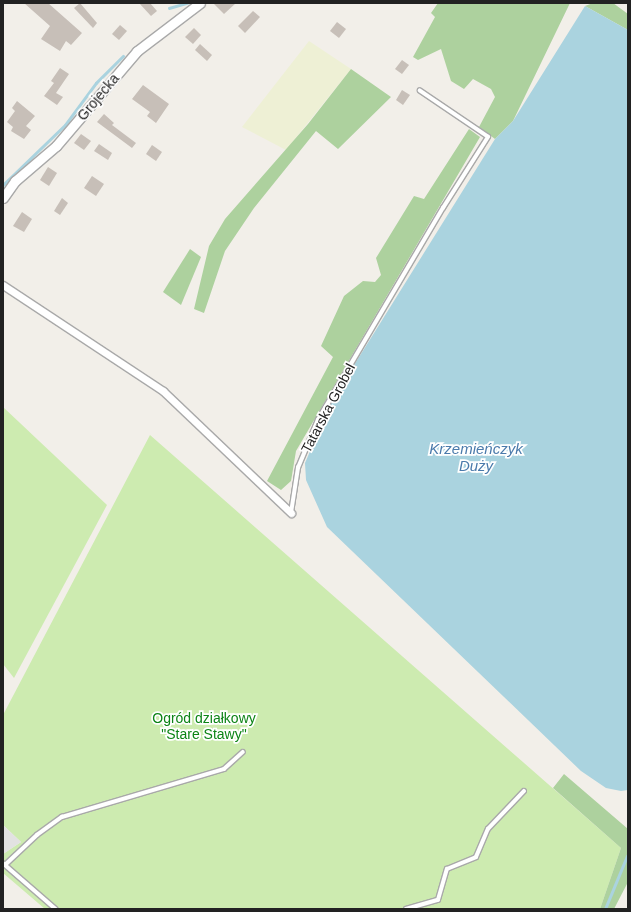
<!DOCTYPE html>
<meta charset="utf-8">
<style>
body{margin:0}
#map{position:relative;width:631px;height:912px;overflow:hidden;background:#f2efe9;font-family:Arial,sans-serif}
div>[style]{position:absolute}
.farmland>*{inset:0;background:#eef0d5}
.grass>*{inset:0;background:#cdebb0}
.forest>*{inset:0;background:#add19e}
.parking>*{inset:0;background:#e2e2e2}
.water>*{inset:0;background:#aad3df}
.stream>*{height:2.5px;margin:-1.25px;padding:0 1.25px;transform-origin:1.25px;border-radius:1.25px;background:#aad3df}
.building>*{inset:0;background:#c7bfb8}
.roads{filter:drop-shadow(1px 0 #a9a9a9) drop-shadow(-1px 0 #a9a9a9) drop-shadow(0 1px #a9a9a9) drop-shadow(0 -1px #a9a9a9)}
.service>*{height:3.5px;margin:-1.75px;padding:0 1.75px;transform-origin:1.75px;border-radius:1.75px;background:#fff}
.minor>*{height:7px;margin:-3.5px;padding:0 3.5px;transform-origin:3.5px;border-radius:3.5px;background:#fff}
.tertiary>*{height:9px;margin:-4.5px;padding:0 4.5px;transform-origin:4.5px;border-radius:4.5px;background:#fff}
span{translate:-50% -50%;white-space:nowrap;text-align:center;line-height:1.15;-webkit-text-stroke:3.5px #fff;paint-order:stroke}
.street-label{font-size:14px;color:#222}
.park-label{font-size:14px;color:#0c8416}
.water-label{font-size:15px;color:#4a7aab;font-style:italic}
.frame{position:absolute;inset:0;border:4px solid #222;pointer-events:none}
</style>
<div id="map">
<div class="farmland">
<div style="clip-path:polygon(309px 41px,351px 69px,286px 150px,242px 127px)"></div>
</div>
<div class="grass">
<div style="clip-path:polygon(3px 407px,107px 505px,14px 678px,3px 664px)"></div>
<div style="clip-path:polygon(150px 435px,621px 848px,600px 909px,45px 909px,3px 873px,3px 854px,21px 842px,3px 825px,3px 715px)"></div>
</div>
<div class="forest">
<div style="clip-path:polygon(438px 3px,570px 3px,513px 121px,495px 139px,479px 127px,495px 97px,491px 89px,473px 79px,464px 89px,451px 81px,441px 49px,418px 60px,413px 57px,435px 17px,431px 13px)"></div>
<div style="clip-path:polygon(593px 3px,613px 3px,628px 14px,628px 30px,585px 6px)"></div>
<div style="clip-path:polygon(351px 69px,391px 97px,338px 149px,316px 131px,254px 208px,225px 251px,204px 313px,194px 309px,209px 246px,225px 219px,308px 124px)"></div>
<div style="clip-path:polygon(469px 129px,480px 137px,296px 451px,291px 481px,281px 490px,267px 481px,333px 357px,321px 346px,344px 296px,363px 281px,375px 282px,381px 275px,376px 258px,414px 196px,424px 199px)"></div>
<div style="clip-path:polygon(190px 249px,201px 257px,181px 305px,163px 292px)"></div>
<div style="clip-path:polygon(564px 774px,628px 829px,628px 882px,614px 909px,600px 909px,621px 848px,553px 788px)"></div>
</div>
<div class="parking">
<div style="clip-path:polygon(3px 825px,21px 842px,3px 854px)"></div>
</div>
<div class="water">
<div style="clip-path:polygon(585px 6px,628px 30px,628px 790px,621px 791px,606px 788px,581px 771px,327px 527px,306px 480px,305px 463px,331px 402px,495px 139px,513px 121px)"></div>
</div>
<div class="stream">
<div style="left:169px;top:8px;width:19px;rotate:-16deg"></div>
<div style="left:3px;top:185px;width:86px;rotate:-44.1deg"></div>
<div style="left:65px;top:125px;width:52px;rotate:-53.6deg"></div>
<div style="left:96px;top:83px;width:38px;rotate:-45deg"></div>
<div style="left:605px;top:909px;width:57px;rotate:-67.5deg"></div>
</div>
<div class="building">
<div style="clip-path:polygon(24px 3px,48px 3px,82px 33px,71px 45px,66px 41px,60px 51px,41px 39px,50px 26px)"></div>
<div style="clip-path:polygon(80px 3px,97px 23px,93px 28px,74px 8px)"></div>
<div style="clip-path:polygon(139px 3px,150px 3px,157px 11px,151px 16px)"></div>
<div style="clip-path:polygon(213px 3px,236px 3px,224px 14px)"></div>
<div style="clip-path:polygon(253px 11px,260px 17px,245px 33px,238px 26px)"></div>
<div style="clip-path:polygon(337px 22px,346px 29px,339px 38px,330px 31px)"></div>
<div style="clip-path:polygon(120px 25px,127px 31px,119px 40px,112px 34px)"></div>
<div style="clip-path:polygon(194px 28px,201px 35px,193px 44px,185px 37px)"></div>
<div style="clip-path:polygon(200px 44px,212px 55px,207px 61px,195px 50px)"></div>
<div style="clip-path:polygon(402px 60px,409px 65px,402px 74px,395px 69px)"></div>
<div style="clip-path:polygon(60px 68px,69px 74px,56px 93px,63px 97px,57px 105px,44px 96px,54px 83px,51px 81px)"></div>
<div style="clip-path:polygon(143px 85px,169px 104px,156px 123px,147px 116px,150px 112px,132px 99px)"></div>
<div style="clip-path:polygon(402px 90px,410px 95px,403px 105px,396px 100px)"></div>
<div style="clip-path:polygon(17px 101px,35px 116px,26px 126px,31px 130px,24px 139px,11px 131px,13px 127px,7px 122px,15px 111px,12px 108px)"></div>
<div style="clip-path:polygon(104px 114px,114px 123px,112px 125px,136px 143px,132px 148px,97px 122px)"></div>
<div style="clip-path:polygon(81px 134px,91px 141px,84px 150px,74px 143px)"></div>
<div style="clip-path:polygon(99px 144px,112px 153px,108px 160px,94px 151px)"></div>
<div style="clip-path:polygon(152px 145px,162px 152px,156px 161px,146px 154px)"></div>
<div style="clip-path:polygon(48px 167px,57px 173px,49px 186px,40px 180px)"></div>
<div style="clip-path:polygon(92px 176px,104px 184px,96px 196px,84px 188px)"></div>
<div style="clip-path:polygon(62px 198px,68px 203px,60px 215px,54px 211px)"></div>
<div style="clip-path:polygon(22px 212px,32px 219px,24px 232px,13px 226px)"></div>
</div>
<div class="roads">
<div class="service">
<div style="left:291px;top:513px;width:46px;rotate:-81.2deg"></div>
<div style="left:298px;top:468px;width:52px;rotate:-67.4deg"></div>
<div style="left:318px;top:420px;width:246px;rotate:-59.5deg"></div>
<div style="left:443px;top:208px;width:84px;rotate:-57.6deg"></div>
<div style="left:488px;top:137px;width:82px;rotate:-145.9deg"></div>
<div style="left:3px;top:863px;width:70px;rotate:41deg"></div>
<div style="left:5px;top:865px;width:44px;rotate:-43.2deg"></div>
<div style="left:37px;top:835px;width:31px;rotate:-36deg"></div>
<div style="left:62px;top:817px;width:169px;rotate:-16.5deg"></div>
<div style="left:224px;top:769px;width:25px;rotate:-42deg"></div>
<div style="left:406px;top:909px;width:33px;rotate:-16deg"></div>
<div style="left:438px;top:900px;width:32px;rotate:-74deg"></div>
<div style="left:447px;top:869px;width:31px;rotate:-22deg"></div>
<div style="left:476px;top:857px;width:30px;rotate:-67deg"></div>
<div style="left:488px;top:829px;width:52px;rotate:-46.5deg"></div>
</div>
<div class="minor">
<div style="left:3px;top:285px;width:192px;rotate:33.5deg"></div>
<div style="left:163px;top:391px;width:177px;rotate:43.6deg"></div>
</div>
<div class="tertiary">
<div style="left:3px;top:198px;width:21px;rotate:-55deg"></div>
<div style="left:15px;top:181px;width:54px;rotate:-40.5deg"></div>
<div style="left:56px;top:146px;width:125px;rotate:-49.5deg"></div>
<div style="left:137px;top:51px;width:79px;rotate:-37.3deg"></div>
</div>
</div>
<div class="street-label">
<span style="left:98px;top:97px;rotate:-50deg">Grojecka</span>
<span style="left:328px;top:408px;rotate:-62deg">Tatarska Grobel</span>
</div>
<div class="park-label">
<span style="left:204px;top:726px">Ogród działkowy<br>"Stare Stawy"</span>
</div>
<div class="water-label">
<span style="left:476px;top:457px">Krzemieńczyk<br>Duży</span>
</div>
<div class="frame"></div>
</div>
